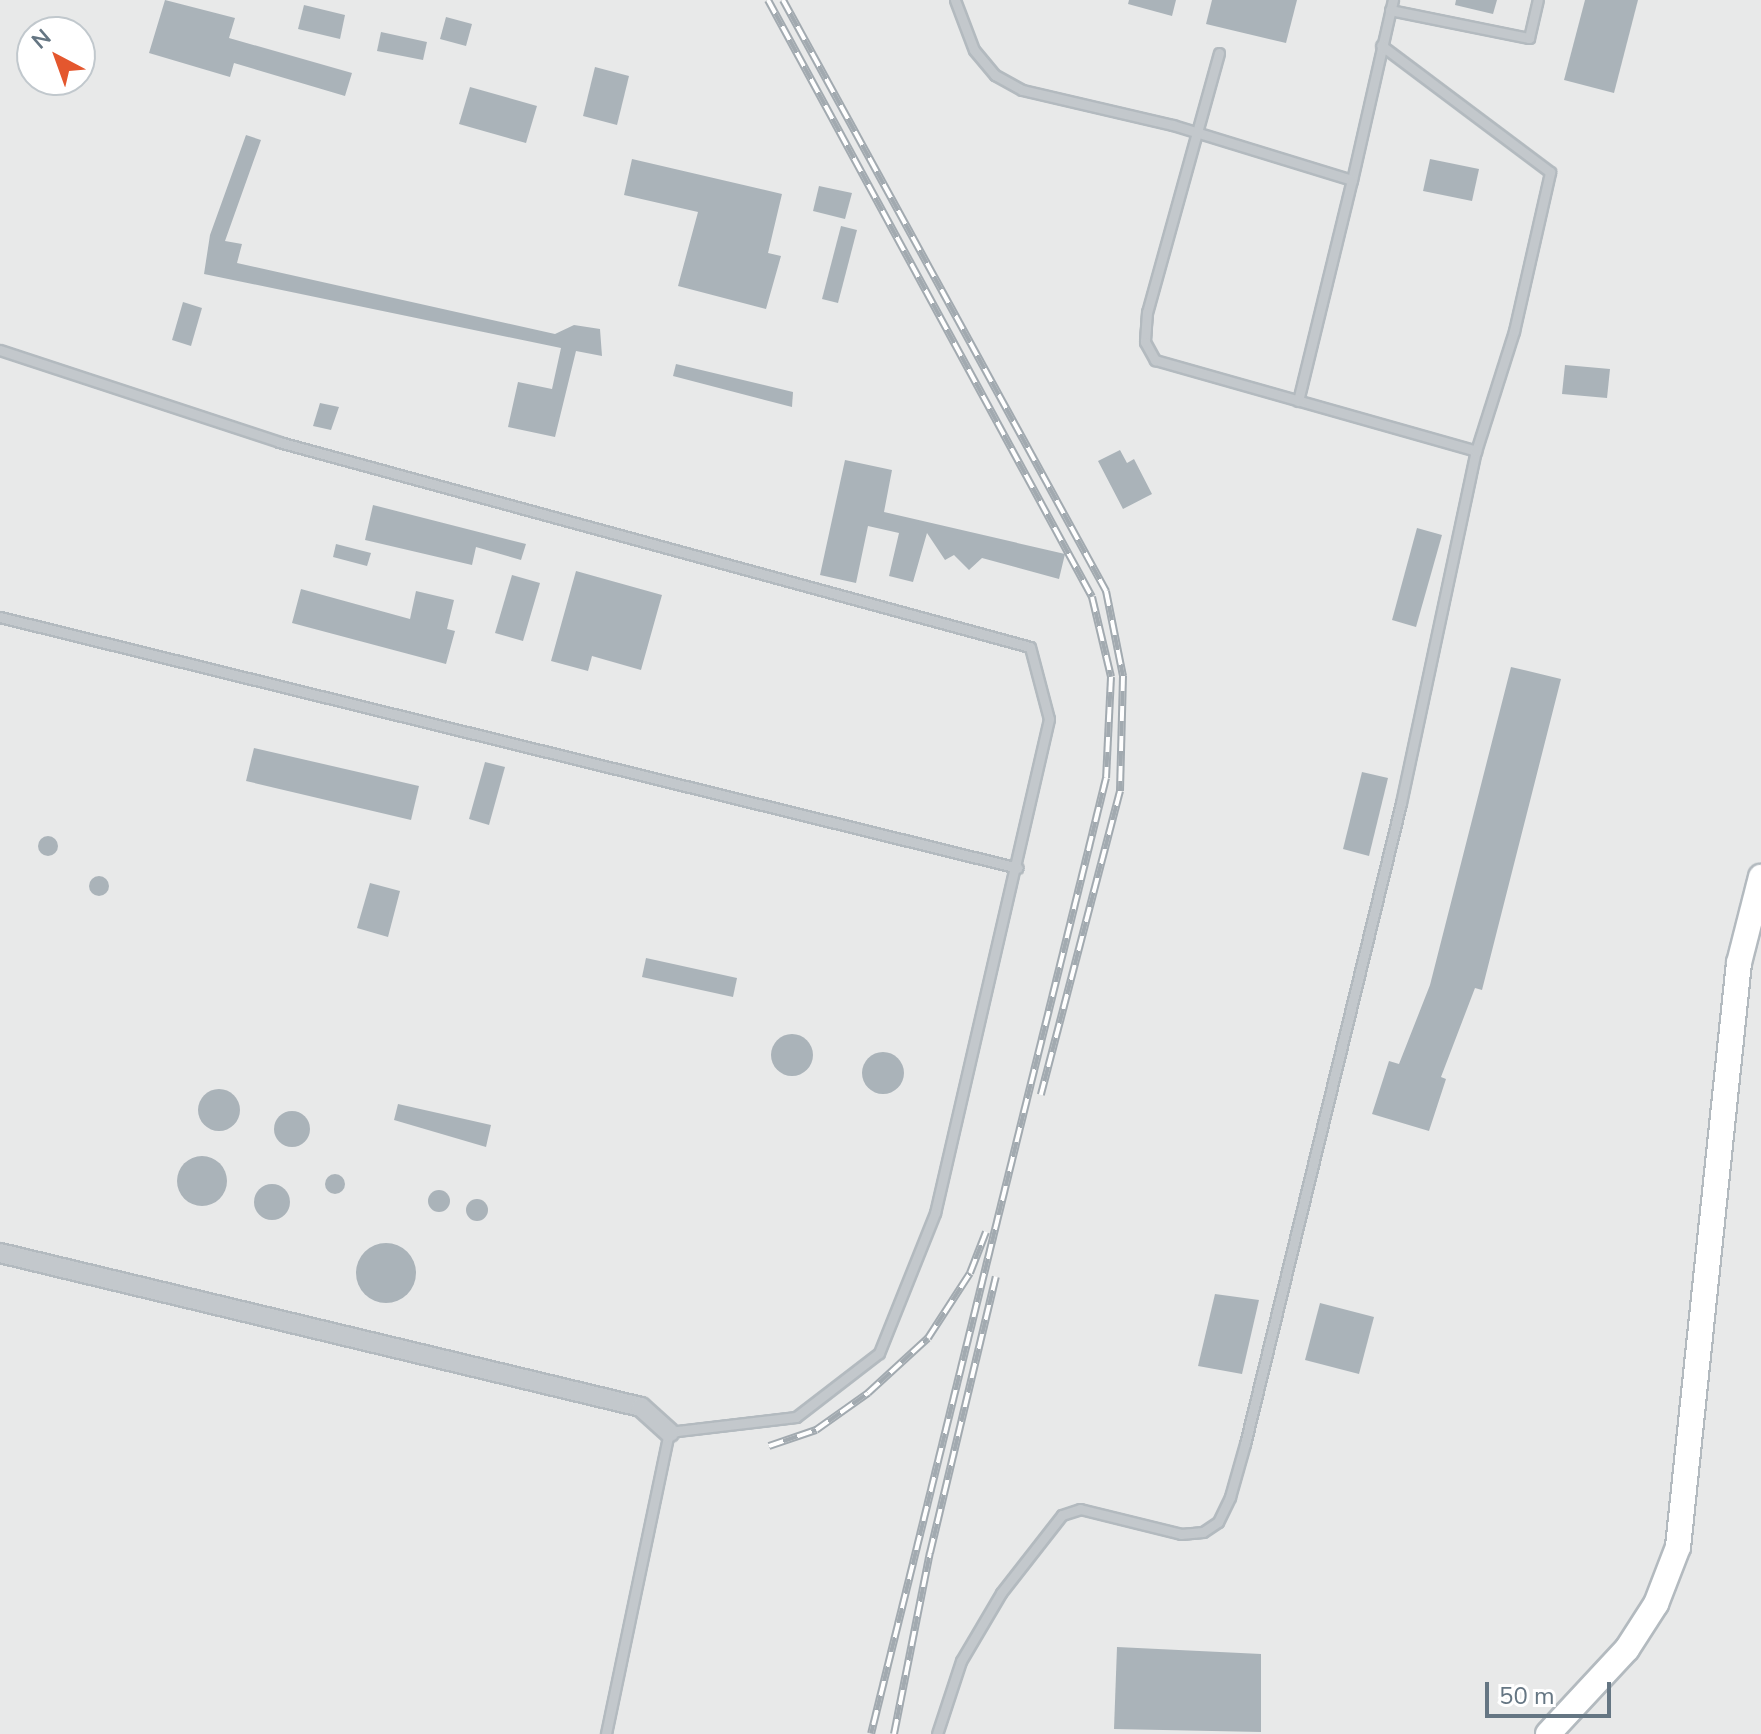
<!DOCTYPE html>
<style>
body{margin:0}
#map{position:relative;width:1761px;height:1734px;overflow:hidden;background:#fafaf8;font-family:"Nunito Sans",sans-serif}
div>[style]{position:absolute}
.built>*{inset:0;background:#e8e9e9}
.building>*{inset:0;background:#aab3b9}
.round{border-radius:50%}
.roads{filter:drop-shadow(2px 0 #b3babf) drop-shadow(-2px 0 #b3babf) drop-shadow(0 2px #b3babf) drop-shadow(0 -2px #b3babf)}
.lane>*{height:9px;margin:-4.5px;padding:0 4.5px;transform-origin:4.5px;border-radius:4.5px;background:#c3c8cc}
.street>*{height:18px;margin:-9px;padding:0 9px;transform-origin:9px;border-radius:9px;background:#c3c8cc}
.secondary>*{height:24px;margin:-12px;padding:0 12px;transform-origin:12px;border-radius:12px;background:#fff}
.rail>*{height:8px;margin-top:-4px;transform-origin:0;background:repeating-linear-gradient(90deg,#fff 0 15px,#a2aab0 0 30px);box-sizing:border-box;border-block:2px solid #a2aab0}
span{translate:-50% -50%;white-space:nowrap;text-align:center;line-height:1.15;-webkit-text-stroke:8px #fff;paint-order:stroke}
.north{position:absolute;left:16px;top:16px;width:80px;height:80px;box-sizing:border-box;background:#fff;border:2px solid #c1c8cd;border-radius:50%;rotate:319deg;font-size:22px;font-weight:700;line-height:32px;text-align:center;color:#657683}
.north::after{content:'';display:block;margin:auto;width:28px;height:36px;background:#e4572e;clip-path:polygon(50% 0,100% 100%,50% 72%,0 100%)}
.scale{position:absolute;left:1485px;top:1682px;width:126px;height:36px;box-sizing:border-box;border:4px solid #657683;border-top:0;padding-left:10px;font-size:24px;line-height:28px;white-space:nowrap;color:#657683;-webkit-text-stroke:6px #fff;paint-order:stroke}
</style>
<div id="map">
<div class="built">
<div style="clip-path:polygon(evenodd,0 0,1761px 0,1761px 1734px,0 1734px,0 0,32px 32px,80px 32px,80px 80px,32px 80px,32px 32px)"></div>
</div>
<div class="building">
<div style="clip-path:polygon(165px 0,235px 18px,229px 38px,352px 73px,345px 96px,234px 63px,230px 77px,149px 53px)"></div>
<div style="clip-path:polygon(1129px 0,1176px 0,1172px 16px,1128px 4px)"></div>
<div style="clip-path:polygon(1212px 0,1297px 0,1286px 43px,1206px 24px)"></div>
<div style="clip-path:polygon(1456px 0,1497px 0,1493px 14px,1455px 5px)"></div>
<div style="clip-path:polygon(1585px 0,1638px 0,1614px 93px,1564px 80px)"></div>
<div style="clip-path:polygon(304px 5px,345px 15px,340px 39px,298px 29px)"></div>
<div style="clip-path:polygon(446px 17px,472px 24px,466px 46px,440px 39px)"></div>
<div style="clip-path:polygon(381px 32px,427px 42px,423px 60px,377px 51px)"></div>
<div style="clip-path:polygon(595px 67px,629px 76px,617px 125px,583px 116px)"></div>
<div style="clip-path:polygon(470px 87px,537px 106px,526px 143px,459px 124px)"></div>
<div style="clip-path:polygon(246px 135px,261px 140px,225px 241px,242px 244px,237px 263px,555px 334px,574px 325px,600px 329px,602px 356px,576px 351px,555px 437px,508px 427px,518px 382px,552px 389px,561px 348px,204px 274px,210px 235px)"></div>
<div style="clip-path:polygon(632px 159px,782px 194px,768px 253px,781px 256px,766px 309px,678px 286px,698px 212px,624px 195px)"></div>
<div style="clip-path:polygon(1430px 159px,1479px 169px,1472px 201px,1423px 191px)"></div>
<div style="clip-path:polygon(819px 186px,852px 193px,845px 219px,813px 211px)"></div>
<div style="clip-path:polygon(841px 226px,857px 230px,838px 303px,822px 299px)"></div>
<div style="clip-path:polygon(183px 302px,202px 308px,191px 346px,172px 340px)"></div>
<div style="clip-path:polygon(676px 364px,793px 392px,792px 407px,673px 376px)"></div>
<div style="clip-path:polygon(1565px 365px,1610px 369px,1607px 398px,1562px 394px)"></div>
<div style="clip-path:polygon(320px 403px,339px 407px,331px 430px,313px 426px)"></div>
<div style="clip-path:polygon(1120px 450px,1127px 463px,1134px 459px,1152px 494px,1123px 509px,1098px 461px)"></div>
<div style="clip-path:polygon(845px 460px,892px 470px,884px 512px,1065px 554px,1059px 579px,982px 558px,969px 570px,954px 555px,945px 560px,927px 533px,913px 582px,889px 576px,899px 533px,868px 526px,856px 583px,820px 575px)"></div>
<div style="clip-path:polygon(373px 505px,526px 544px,521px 560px,476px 547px,472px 565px,365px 540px)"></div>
<div style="clip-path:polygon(1417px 528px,1442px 535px,1416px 627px,1392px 620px)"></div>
<div style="clip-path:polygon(336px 544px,371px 553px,367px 566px,333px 557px)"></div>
<div style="clip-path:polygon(576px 571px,662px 595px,641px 670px,592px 656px,588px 671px,551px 661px)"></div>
<div style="clip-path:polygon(512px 575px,540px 583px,523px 641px,495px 633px)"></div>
<div style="clip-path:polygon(301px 589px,410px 619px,416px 591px,454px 600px,447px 629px,455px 631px,446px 664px,292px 623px)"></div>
<div style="clip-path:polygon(1511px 667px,1561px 679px,1482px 990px,1475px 988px,1441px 1077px,1446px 1079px,1429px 1131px,1372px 1114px,1389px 1061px,1399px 1064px,1430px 985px)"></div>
<div style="clip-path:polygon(254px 748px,419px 786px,411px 820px,246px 781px)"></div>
<div style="clip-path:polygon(485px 762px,505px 767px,489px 825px,469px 819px)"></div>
<div style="clip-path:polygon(1362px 772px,1388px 778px,1369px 856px,1343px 849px)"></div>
<div class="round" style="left:38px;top:836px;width:20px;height:20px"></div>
<div class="round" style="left:89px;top:876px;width:20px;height:20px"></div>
<div style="clip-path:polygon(370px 883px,400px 891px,388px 937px,357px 928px)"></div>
<div style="clip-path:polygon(646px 958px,737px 978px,733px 997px,642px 977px)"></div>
<div class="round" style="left:771px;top:1034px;width:42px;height:42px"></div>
<div class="round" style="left:862px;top:1052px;width:42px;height:42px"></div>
<div class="round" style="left:198px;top:1089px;width:42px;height:42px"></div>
<div style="clip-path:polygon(398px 1104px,491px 1125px,486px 1147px,394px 1120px)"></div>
<div class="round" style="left:274px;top:1111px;width:36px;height:36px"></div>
<div class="round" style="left:177px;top:1156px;width:50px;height:50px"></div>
<div class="round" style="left:325px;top:1174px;width:20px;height:20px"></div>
<div class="round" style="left:254px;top:1184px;width:36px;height:36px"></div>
<div class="round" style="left:428px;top:1190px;width:22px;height:22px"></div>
<div class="round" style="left:466px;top:1199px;width:22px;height:22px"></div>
<div class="round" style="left:356px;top:1243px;width:60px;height:60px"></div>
<div style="clip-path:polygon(1215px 1294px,1259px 1300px,1242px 1374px,1198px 1366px)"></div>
<div style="clip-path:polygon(1320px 1303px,1374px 1317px,1359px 1374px,1305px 1360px)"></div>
<div style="clip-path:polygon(1117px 1647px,1261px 1654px,1261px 1732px,1114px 1729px)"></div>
</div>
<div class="roads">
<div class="lane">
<div style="left:955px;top:0;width:53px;rotate:69.2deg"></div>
<div style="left:974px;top:50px;width:33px;rotate:50deg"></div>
<div style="left:995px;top:75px;width:31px;rotate:29deg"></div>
<div style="left:1022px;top:90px;width:155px;rotate:13.1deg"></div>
<div style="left:1173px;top:125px;width:187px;rotate:17.1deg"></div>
<div style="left:1352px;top:180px;width:185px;rotate:-77.2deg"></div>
<div style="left:1390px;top:10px;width:142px;rotate:11.4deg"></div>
<div style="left:1529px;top:38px;width:39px;rotate:-77deg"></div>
<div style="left:1219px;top:53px;width:269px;rotate:105.5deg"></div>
<div style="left:1147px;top:312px;width:30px;rotate:94deg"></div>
<div style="left:1145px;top:342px;width:21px;rotate:61deg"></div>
<div style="left:1155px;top:360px;width:334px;rotate:15.8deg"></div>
<div style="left:0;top:350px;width:294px;rotate:18.2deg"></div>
<div style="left:279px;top:442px;width:778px;rotate:15.27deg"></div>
<div style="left:1030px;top:647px;width:74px;rotate:75.2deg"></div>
<div style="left:1049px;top:719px;width:507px;rotate:102.99deg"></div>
<div style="left:935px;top:1213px;width:151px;rotate:111.8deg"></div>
<div style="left:879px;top:1353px;width:105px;rotate:142.4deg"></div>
<div style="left:796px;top:1417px;width:128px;rotate:173.3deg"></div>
<div style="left:669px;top:1432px;width:309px;rotate:101.8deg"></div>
<div style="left:1298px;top:401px;width:228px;rotate:-76.3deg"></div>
<div style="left:0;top:617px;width:1048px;rotate:13.85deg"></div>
<div style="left:937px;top:1734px;width:77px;rotate:-71.8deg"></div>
<div style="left:961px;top:1661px;width:79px;rotate:-59.5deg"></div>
<div style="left:1001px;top:1593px;width:99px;rotate:-52deg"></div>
<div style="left:1062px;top:1515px;width:19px;rotate:-18deg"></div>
<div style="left:1080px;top:1509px;width:104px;rotate:13.9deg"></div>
<div style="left:1181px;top:1534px;width:22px;rotate:-5deg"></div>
<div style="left:1203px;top:1532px;width:18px;rotate:-34deg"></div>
<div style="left:1218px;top:1522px;width:28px;rotate:-64deg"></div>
<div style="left:1230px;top:1497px;width:55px;rotate:-74.2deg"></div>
<div style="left:1245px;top:1444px;width:660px;rotate:-76.32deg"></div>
<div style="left:1401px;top:803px;width:360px;rotate:-78deg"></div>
<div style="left:1476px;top:451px;width:126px;rotate:-72.4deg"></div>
<div style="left:1514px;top:331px;width:163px;rotate:-77.2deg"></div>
<div style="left:1550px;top:172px;width:211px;rotate:-143.1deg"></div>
</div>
<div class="street">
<div style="left:0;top:1253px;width:659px;rotate:13.51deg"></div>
<div style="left:641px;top:1407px;width:38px;rotate:42deg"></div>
</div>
<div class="secondary">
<div style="left:1548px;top:1734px;width:116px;rotate:-47.1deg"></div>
<div style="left:1627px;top:1649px;width:54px;rotate:-57.2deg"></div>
<div style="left:1656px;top:1604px;width:61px;rotate:-68.9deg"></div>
<div style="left:1678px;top:1547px;width:587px;rotate:-84.04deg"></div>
<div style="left:1739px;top:963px;width:89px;rotate:-75.7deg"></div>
</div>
</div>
<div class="rail">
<div style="left:768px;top:0;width:679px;rotate:61.51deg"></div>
<div style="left:1092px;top:597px;width:82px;rotate:76.6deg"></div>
<div style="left:1111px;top:677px;width:101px;rotate:92.8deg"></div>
<div style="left:1106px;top:778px;width:984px;rotate:103.81deg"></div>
<div style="left:783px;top:0;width:674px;rotate:61.34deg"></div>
<div style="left:1106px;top:591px;width:87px;rotate:78.7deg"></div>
<div style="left:1123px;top:676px;width:115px;rotate:91.5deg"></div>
<div style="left:1120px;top:791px;width:314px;rotate:104.6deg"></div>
<div style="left:769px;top:1446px;width:50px;rotate:-18.8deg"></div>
<div style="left:816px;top:1430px;width:64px;rotate:-35.4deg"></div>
<div style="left:868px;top:1393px;width:81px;rotate:-42.5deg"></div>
<div style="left:928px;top:1338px;width:77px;rotate:-57.1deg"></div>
<div style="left:970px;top:1273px;width:44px;rotate:-68.7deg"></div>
<div style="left:894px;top:1734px;width:185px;rotate:-78.8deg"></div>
<div style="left:930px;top:1553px;width:284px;rotate:-76.6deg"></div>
</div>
<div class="north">N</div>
<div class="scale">50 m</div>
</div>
